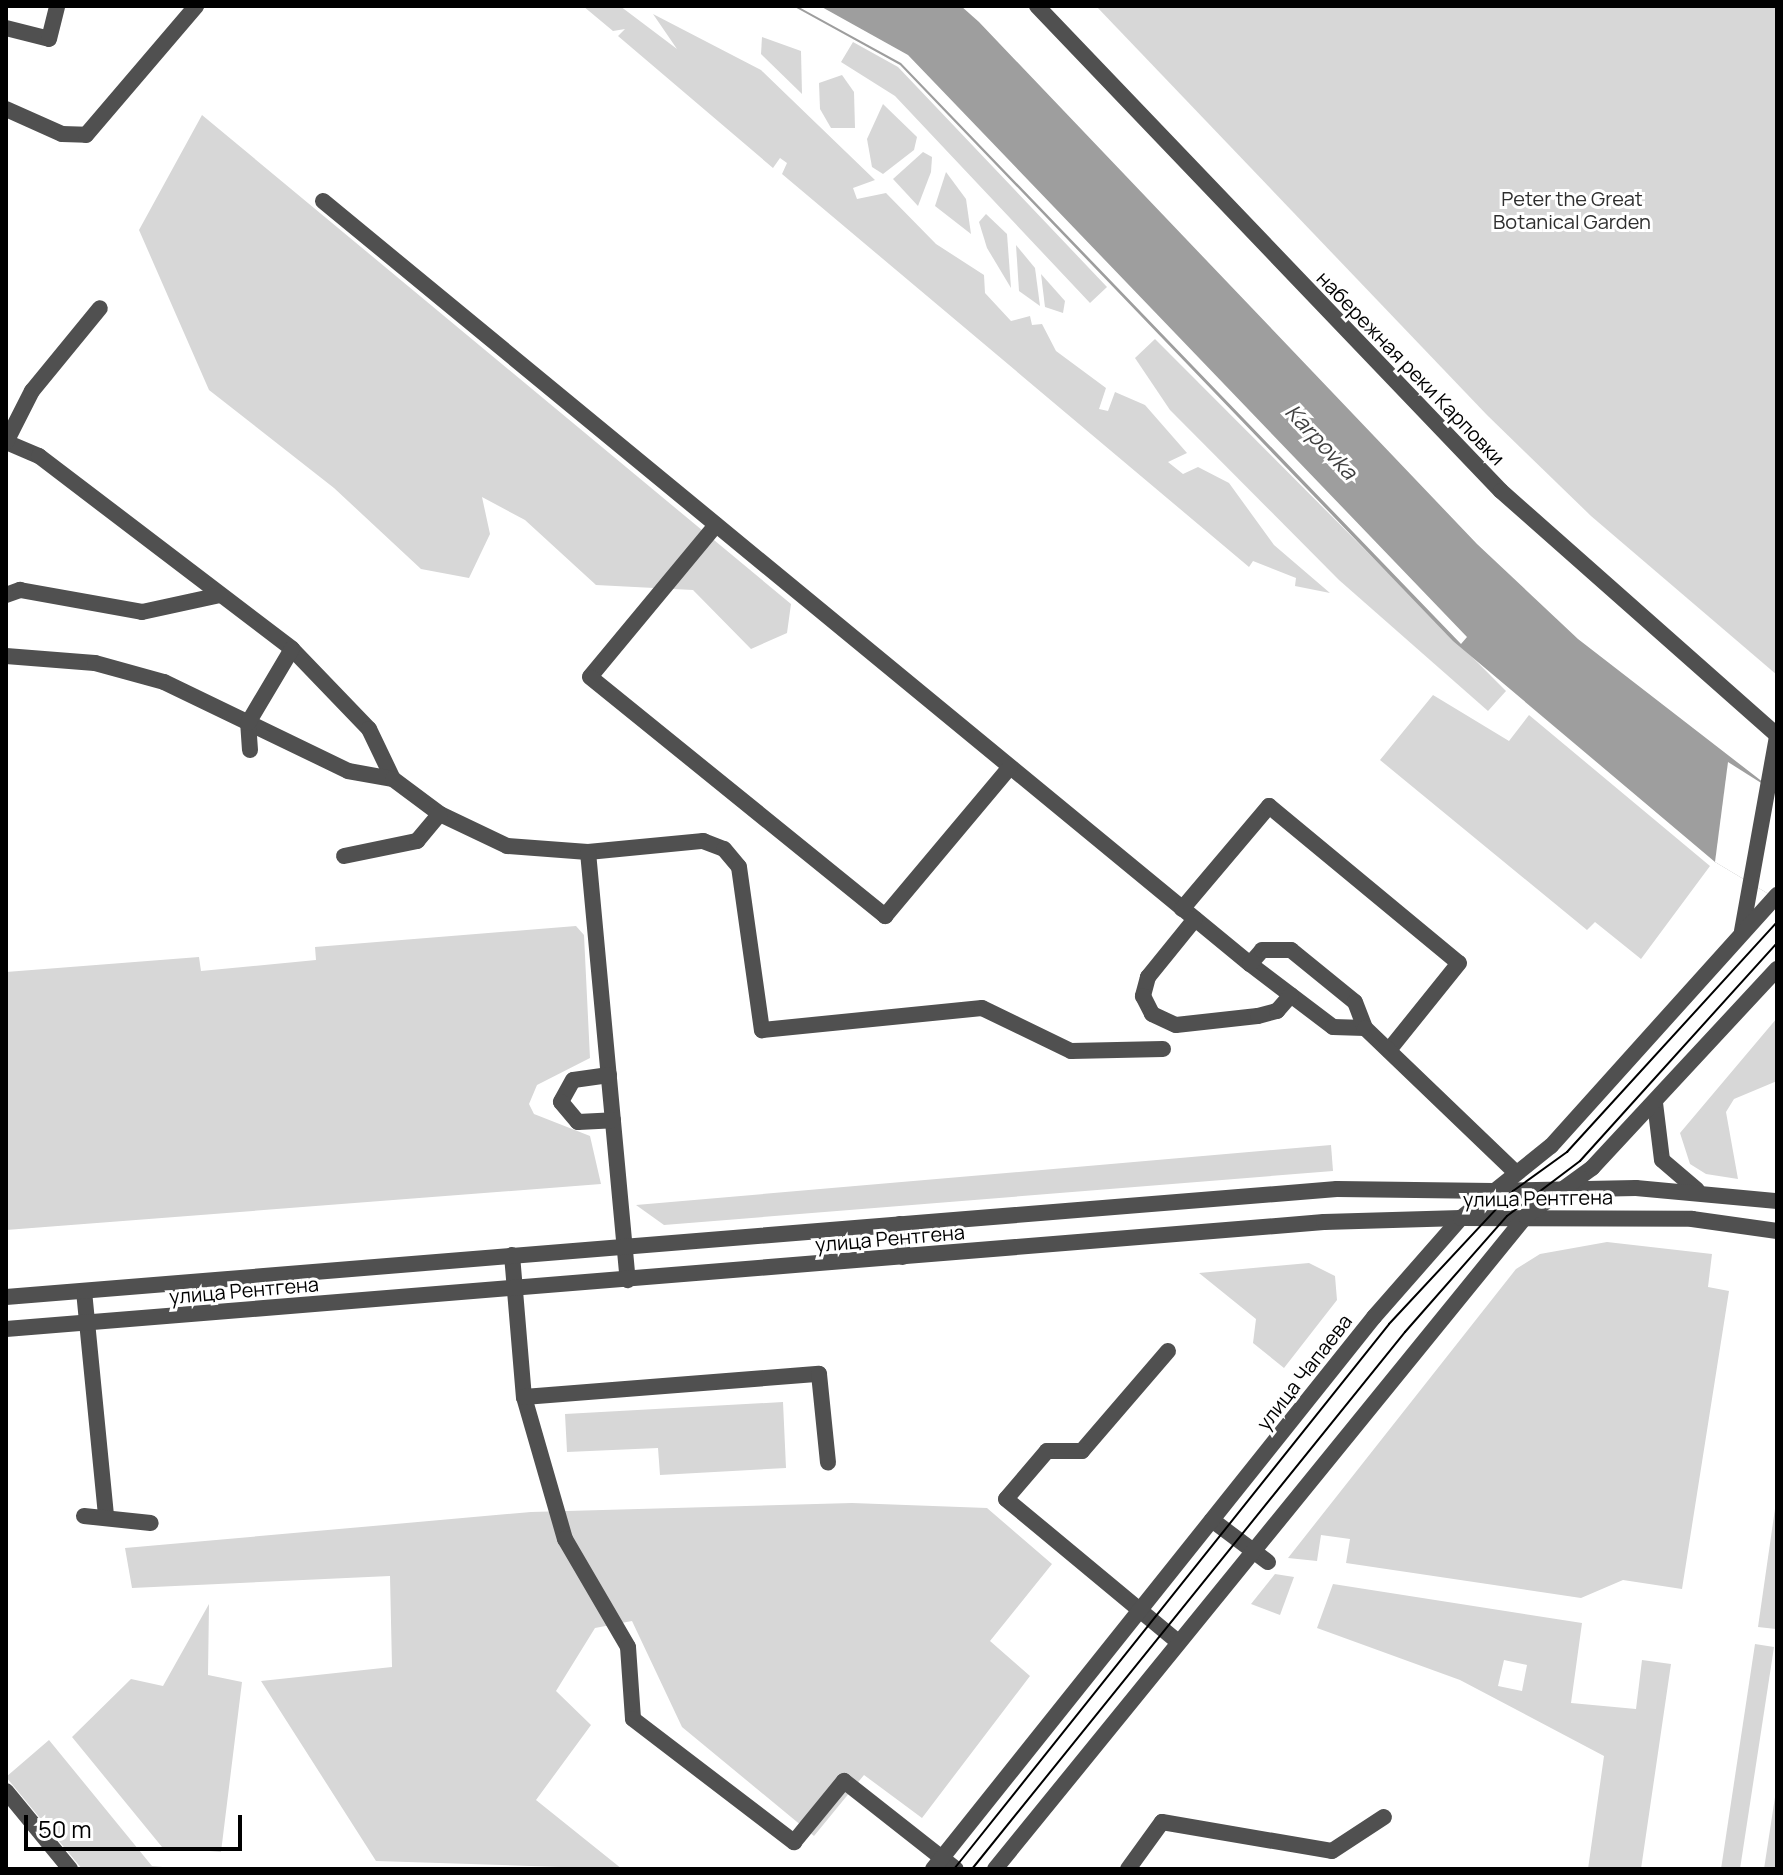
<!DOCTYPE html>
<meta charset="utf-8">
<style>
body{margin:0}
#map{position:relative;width:1783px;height:1875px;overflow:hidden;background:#fff;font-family:Manrope,sans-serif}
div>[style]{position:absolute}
.green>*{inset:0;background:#d7d7d7}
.water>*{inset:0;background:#9e9e9e}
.pier>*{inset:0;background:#fff}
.service>*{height:16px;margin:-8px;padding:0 8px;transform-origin:8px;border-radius:8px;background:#505050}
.minor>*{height:16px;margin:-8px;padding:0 8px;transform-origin:8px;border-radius:8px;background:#505050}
.tertiary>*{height:16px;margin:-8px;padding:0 8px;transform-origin:8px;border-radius:8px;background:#505050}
.tram>*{height:2px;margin:-1px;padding:0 1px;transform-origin:1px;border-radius:1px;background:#000}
span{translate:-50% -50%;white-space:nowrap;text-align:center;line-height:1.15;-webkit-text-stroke:6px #fff;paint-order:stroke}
.park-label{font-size:20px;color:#2e2e2e}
.street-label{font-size:20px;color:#000}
.water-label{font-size:22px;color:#3f3f3f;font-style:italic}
.frame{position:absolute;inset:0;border:8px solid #000;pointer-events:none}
.scale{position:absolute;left:24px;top:1815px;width:218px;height:36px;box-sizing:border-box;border:4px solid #000;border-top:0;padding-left:10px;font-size:24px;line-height:28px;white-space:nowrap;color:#000;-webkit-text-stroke:6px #fff;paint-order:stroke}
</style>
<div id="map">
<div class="green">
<div style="clip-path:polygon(583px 6px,620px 6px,677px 49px,653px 14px,761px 70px,875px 180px,853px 188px,857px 199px,886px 193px,936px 244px,984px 275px,985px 293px,1011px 321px,1030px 316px,1032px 325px,1042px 324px,1056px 351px,1106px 388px,1099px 409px,1108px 411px,1115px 392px,1145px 405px,1187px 453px,1168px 462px,1183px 474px,1198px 467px,1229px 483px,1274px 545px,1330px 593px,1295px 586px,1296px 578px,1253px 561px,1249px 567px,782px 174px,787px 163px,780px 158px,773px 168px,618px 36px,625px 29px,613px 31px)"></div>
<div style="clip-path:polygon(1096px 6px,1777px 6px,1777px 675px,1591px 516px,1487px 415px)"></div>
<div style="clip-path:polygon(762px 37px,801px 51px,802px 94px,761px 54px)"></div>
<div style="clip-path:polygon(853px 42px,898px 67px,1107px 287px,1090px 303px,895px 96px,841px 62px)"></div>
<div style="clip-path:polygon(842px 75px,854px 92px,855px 128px,831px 128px,820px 109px,819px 83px)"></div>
<div style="clip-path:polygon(883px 104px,917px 137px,914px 150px,883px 174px,872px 167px,867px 139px)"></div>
<div style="clip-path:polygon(202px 115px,791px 604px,787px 633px,751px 649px,693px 590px,596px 585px,525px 520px,482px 497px,490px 534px,469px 578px,421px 569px,334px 488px,209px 390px,139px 230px)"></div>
<div style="clip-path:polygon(923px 152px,932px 157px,931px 172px,918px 206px,893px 179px)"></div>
<div style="clip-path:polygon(946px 172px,966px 199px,971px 234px,935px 206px)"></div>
<div style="clip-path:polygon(986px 214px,1007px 234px,1011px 288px,987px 248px,979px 222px)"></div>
<div style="clip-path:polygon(1016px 245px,1035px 268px,1040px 306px,1019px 291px)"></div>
<div style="clip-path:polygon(1041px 274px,1065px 301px,1063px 313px,1045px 307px)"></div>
<div style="clip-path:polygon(1155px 339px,1506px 691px,1488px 711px,1339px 580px,1170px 410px,1135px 358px)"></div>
<div style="clip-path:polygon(1433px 695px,1509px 741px,1529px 715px,1710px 866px,1641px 959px,1595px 922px,1587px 930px,1380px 760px)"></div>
<div style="clip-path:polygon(576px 926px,584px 935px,590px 1058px,537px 1085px,529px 1104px,534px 1114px,590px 1136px,601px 1184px,6px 1230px,6px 972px,199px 957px,201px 971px,316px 960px,315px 947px)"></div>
<div style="clip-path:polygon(1777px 1018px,1777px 1081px,1734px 1099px,1726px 1112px,1738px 1179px,1706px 1174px,1690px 1164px,1680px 1133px)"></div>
<div style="clip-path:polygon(1331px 1145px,1333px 1171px,664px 1225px,636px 1205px)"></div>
<div style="clip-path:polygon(1607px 1242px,1712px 1254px,1708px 1287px,1729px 1291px,1682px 1589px,1623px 1580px,1581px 1598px,1346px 1563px,1350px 1539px,1321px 1535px,1317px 1561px,1288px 1558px,1516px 1269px,1540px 1254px)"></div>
<div style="clip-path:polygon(1309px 1263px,1335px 1276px,1337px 1300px,1284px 1368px,1253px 1343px,1256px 1319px,1199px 1273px)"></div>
<div style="clip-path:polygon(783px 1402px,786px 1468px,660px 1475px,658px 1448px,567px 1452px,565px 1414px)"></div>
<div style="clip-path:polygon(1777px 1495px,1777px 1624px,1776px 1629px,1758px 1627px)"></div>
<div style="clip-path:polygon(852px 1503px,987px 1508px,1052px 1564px,990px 1641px,1030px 1676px,922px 1818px,864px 1775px,814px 1836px,682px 1727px,632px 1621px,595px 1628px,556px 1691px,591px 1725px,536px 1800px,622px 1869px,376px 1861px,261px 1681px,392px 1667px,390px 1576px,132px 1588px,125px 1548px,531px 1512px)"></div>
<div style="clip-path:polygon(1275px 1574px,1294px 1577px,1280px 1615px,1251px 1604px)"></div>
<div style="clip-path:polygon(evenodd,1333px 1584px,1582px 1623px,1571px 1703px,1636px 1709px,1642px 1660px,1671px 1664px,1641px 1869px,1588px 1869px,1604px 1756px,1460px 1680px,1317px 1628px,1333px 1584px,1504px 1660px,1527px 1665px,1522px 1691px,1498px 1686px,1504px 1660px)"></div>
<div style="clip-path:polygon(209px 1604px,208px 1675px,242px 1682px,221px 1852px,162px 1847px,72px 1737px,131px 1679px,163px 1686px)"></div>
<div style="clip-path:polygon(1755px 1644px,1774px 1647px,1740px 1869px,1721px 1869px)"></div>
<div style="clip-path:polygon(49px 1740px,152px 1866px,185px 1869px,82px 1869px,6px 1777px)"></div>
<div style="clip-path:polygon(1777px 1784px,1777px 1869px,1764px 1869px)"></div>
</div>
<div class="water">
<div style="clip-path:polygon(793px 6px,961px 6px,979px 22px,1477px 544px,1578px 639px,1777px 793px,1777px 899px,1715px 862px,1453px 641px,900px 65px)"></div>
</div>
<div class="pier">
<div style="clip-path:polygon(797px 6px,820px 6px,908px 55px,1467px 637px,1461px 644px,901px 63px)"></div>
<div style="clip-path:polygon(1728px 762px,1777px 793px,1777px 899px,1715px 862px)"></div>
</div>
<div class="service">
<div style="left:6px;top:28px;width:44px;rotate:14.3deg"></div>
<div style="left:49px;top:39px;width:34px;rotate:-76deg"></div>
<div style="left:6px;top:109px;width:61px;rotate:24.1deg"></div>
<div style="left:62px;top:134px;width:24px;rotate:2deg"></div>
<div style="left:86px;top:135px;width:170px;rotate:-49.5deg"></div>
<div style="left:323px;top:201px;width:1201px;rotate:39.46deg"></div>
<div style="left:1250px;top:964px;width:104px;rotate:37.2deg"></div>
<div style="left:1333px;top:1027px;width:32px;rotate:2deg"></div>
<div style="left:6px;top:442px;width:36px;rotate:23deg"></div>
<div style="left:39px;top:456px;width:318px;rotate:37.3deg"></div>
<div style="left:292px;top:649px;width:111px;rotate:46.1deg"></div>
<div style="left:369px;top:729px;width:55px;rotate:64.4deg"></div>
<div style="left:6px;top:442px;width:57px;rotate:-63deg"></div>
<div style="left:32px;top:391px;width:107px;rotate:-50.7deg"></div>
<div style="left:716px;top:525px;width:197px;rotate:129.7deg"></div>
<div style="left:590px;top:677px;width:380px;rotate:39deg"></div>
<div style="left:885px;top:916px;width:194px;rotate:-50deg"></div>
<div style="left:6px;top:595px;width:15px;rotate:-20deg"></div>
<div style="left:20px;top:590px;width:124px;rotate:10.2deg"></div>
<div style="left:142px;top:612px;width:80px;rotate:-12.3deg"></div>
<div style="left:6px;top:656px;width:89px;rotate:4.5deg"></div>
<div style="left:95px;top:663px;width:72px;rotate:15.4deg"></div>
<div style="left:164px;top:682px;width:204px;rotate:25.8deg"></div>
<div style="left:348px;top:771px;width:46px;rotate:10.1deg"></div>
<div style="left:393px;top:779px;width:59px;rotate:36.7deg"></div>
<div style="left:440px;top:814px;width:74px;rotate:25.5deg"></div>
<div style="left:507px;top:846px;width:81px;rotate:4.2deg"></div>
<div style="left:588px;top:852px;width:116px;rotate:-5.5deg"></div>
<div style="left:703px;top:841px;width:22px;rotate:21deg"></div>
<div style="left:724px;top:849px;width:23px;rotate:50deg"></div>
<div style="left:739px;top:867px;width:165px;rotate:82deg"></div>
<div style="left:762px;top:1030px;width:221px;rotate:-5.7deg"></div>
<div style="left:982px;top:1008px;width:99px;rotate:25.8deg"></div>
<div style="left:1071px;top:1051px;width:92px;rotate:-1.2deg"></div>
<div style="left:250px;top:750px;width:27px;rotate:-94deg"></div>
<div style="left:248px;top:723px;width:86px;rotate:-59.3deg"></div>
<div style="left:588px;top:852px;width:430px;rotate:84.7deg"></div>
<div style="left:344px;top:856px;width:75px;rotate:-11.6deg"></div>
<div style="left:417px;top:841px;width:35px;rotate:-50deg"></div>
<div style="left:1182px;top:909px;width:135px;rotate:-49.8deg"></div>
<div style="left:1269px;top:806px;width:246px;rotate:39.6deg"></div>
<div style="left:1459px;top:963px;width:112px;rotate:128.8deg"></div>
<div style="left:1195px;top:919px;width:75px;rotate:129deg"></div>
<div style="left:1148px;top:977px;width:20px;rotate:105deg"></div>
<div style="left:1143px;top:996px;width:20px;rotate:63deg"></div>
<div style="left:1152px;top:1014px;width:26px;rotate:25deg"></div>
<div style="left:1176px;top:1025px;width:82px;rotate:-6.3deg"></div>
<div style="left:1258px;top:1016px;width:20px;rotate:-15deg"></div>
<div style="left:1277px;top:1011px;width:21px;rotate:-49deg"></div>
<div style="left:1250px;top:964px;width:18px;rotate:-49deg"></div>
<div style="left:1262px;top:950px;width:29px"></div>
<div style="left:1291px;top:950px;width:82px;rotate:39.1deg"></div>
<div style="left:1355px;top:1002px;width:28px;rotate:69deg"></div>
<div style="left:1365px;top:1028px;width:208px;rotate:43.8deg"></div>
<div style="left:609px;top:1075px;width:36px;rotate:172deg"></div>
<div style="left:573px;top:1080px;width:25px;rotate:119deg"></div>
<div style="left:561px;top:1102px;width:26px;rotate:50deg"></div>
<div style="left:578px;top:1122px;width:35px;rotate:-3deg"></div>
<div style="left:900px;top:1224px;width:33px;rotate:85deg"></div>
<div style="left:512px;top:1255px;width:143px;rotate:85.2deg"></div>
<div style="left:524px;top:1397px;width:148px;rotate:73.9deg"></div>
<div style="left:565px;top:1539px;width:125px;rotate:59.7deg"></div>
<div style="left:628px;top:1647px;width:72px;rotate:86deg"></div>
<div style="left:633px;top:1719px;width:203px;rotate:37.4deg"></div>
<div style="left:794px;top:1842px;width:79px;rotate:-50.7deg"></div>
<div style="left:844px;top:1781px;width:142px;rotate:38.2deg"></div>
<div style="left:84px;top:1291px;width:224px;rotate:84.4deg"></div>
<div style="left:1168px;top:1351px;width:132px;rotate:130.7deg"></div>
<div style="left:1082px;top:1451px;width:35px;rotate:180deg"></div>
<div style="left:1047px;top:1451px;width:63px;rotate:130.5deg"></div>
<div style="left:1006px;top:1499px;width:222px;rotate:39.7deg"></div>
<div style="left:524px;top:1397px;width:296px;rotate:-4.5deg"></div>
<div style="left:819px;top:1374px;width:89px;rotate:84.2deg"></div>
<div style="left:84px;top:1516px;width:67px;rotate:6deg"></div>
<div style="left:1212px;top:1520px;width:70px;rotate:36.9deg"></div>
<div style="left:6px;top:1791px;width:101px;rotate:50.6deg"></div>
<div style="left:1128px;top:1869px;width:58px;rotate:-54.1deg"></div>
<div style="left:1162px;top:1822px;width:172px;rotate:9.7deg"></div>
<div style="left:1332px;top:1851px;width:62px;rotate:-33.2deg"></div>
</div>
<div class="minor">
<div style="left:1655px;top:1103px;width:57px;rotate:83deg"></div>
<div style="left:1662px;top:1160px;width:46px;rotate:40.6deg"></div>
<div style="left:1493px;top:1191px;width:143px;rotate:-1.2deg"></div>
<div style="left:1636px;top:1188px;width:142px;rotate:5.3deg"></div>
<div style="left:1461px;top:1218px;width:231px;rotate:0.2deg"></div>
<div style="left:1692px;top:1219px;width:86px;rotate:8deg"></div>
</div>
<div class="tertiary">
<div style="left:1037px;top:6px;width:671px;rotate:46.27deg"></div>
<div style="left:1501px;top:491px;width:368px;rotate:41.5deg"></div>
<div style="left:1742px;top:931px;width:198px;rotate:-79.8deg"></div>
<div style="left:6px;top:1297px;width:1335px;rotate:-4.64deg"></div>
<div style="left:1337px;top:1189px;width:156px;rotate:0.7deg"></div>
<div style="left:6px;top:1329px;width:1322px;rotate:-4.64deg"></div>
<div style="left:1324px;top:1222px;width:137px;rotate:-1.7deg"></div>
<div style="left:933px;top:1869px;width:707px;rotate:-51.38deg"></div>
<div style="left:1374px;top:1317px;width:132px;rotate:-48.7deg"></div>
<div style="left:1461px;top:1218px;width:115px;rotate:-38.7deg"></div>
<div style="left:1551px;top:1146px;width:338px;rotate:-48deg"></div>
<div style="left:995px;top:1869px;width:842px;rotate:-50.88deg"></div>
<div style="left:1526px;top:1216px;width:82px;rotate:-36deg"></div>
<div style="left:1592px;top:1168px;width:272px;rotate:-47.1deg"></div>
</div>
<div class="tram">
<div style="left:954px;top:1869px;width:697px;rotate:-51.4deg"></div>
<div style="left:1389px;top:1324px;width:182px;rotate:-47deg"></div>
<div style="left:1513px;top:1191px;width:67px;rotate:-35.8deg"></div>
<div style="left:1567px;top:1152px;width:311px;rotate:-47.6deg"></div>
<div style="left:972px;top:1869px;width:690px;rotate:-51.12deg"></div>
<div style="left:1405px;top:1332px;width:154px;rotate:-48.7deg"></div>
<div style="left:1507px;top:1216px;width:91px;rotate:-37deg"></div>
<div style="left:1580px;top:1161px;width:294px;rotate:-47.9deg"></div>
</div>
<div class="park-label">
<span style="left:1572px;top:210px">Peter the Great<br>Botanical Garden</span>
</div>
<div class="street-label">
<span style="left:1411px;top:368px;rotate:46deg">набережная реки Карповки</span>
<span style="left:1538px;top:1198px;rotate:-1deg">улица Рентгена</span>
<span style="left:890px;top:1238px;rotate:-5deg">улица Рентгена</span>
<span style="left:244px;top:1290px;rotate:-5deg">улица Рентгена</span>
<span style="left:1304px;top:1372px;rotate:-52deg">улица Чапаева</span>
</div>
<div class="water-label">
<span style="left:1321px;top:442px;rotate:47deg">Karpovka</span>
</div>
<div class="frame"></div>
<div class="scale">50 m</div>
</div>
